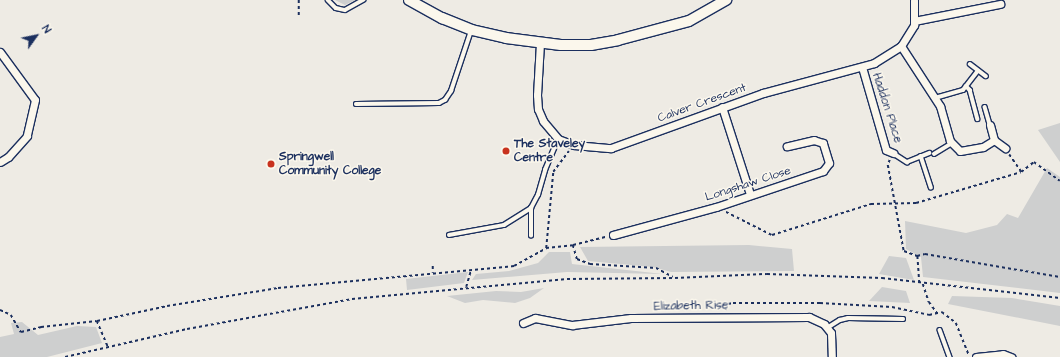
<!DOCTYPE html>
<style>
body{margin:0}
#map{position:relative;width:1060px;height:357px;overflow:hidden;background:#eeebe4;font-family:"Architects Daughter",sans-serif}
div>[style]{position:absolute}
.green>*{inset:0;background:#cecfcf}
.path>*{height:1.5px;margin-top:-0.75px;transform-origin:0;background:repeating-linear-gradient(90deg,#1b2f5e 0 3px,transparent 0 6px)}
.roads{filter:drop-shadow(1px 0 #1b2f5e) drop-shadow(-1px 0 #1b2f5e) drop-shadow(0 1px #1b2f5e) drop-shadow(0 -1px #1b2f5e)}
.lane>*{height:3.5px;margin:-1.75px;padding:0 1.75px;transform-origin:1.75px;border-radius:1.75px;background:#fbf7ec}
.street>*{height:7px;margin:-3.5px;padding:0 3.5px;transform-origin:3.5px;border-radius:3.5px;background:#fbf7ec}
.secondary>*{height:10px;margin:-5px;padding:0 5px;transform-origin:5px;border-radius:5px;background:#fbf7ec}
.dots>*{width:11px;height:11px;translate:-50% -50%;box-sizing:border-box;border:2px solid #fbf7ec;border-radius:50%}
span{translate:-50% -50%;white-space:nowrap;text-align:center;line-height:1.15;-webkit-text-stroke:3px #fbf7ec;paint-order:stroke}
.street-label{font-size:12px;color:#1b2f5e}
.poi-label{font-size:12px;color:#1b2f5e;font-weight:700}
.left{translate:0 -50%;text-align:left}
.north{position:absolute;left:16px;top:16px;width:40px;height:40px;-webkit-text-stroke:3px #fbf7ec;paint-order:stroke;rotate:57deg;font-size:11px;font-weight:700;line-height:16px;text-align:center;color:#1b2f5e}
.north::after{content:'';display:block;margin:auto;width:14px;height:18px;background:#1b2f5e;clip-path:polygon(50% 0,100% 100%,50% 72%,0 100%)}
</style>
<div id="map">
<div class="green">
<div style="clip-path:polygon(335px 0,355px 0,345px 5px)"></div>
<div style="clip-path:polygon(1060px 123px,1060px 162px,1038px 130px)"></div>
<div style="clip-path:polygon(1047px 168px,1060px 177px,1060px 293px,923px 277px,921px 257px,906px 249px,905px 221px,966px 233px,997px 225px,1007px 214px,1018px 218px)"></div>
<div style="clip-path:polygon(749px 245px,792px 249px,794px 271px,671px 272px,653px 267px,588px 261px,580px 247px)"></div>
<div style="clip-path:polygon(549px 252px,570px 252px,572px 264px,663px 274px,567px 272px,472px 280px,476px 274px,509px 271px,538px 263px)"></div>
<div style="clip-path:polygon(889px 256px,906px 258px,914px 280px,879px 274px)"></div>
<div style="clip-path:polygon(468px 272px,464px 283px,407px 290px,406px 279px)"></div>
<div style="clip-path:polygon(882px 287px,906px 291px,910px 303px,869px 301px)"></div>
<div style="clip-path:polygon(544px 288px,530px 298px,515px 303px,483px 300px,465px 303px,447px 296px,496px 291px,521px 292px)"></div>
<div style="clip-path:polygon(952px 296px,1012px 298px,1060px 306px,1060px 326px,948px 304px)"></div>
<div style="clip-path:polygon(22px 322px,38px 335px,77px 326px,96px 327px,102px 343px,47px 357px,0 357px,0 337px,14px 334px,11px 323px)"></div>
</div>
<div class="path">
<div style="left:299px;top:0;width:18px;rotate:90deg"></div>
<div style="left:890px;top:160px;width:5px;rotate:112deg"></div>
<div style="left:888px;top:165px;width:87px;rotate:79.5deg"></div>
<div style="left:904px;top:251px;width:14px;rotate:21deg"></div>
<div style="left:1021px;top:172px;width:16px;rotate:-38deg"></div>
<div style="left:1034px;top:162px;width:32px;rotate:36deg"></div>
<div style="left:726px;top:212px;width:51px;rotate:26.6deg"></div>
<div style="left:772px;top:235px;width:104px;rotate:-17.4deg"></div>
<div style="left:871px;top:204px;width:45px;rotate:-1.3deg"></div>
<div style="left:916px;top:203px;width:109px;rotate:-16.4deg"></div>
<div style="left:1021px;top:172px;width:21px;rotate:-125deg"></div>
<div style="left:573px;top:245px;width:34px;rotate:-14deg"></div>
<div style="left:546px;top:248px;width:76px;rotate:-84.7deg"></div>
<div style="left:553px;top:172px;width:26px;rotate:-53deg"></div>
<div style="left:433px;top:266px;width:7px;rotate:90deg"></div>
<div style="left:919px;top:283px;width:27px;rotate:-94deg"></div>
<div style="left:917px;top:256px;width:8px;rotate:-14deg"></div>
<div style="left:925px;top:254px;width:137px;rotate:9.7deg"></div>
<div style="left:923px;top:284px;width:19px;rotate:72deg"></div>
<div style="left:929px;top:302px;width:14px;rotate:54deg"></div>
<div style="left:466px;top:287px;width:18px;rotate:-74deg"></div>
<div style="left:0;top:310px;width:12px;rotate:24deg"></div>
<div style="left:11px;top:315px;width:20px;rotate:60deg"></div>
<div style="left:21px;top:332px;width:21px;rotate:-14deg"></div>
<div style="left:41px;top:327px;width:56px;rotate:-6.1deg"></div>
<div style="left:97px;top:321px;width:28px;rotate:67deg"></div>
<div style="left:725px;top:310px;width:7px;rotate:-63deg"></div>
<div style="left:728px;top:304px;width:5px;rotate:-11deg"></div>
<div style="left:733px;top:303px;width:87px"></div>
<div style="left:820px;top:303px;width:72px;rotate:3.2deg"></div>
<div style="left:892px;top:307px;width:38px;rotate:12deg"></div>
<div style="left:929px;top:315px;width:13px;rotate:-13deg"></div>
<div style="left:942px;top:312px;width:18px;rotate:38deg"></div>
<div style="left:956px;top:323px;width:35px;rotate:68deg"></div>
<div style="left:97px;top:321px;width:72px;rotate:-12.1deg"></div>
<div style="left:167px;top:306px;width:112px;rotate:-9.2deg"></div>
<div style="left:278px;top:288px;width:237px;rotate:-5.3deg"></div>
<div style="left:514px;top:266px;width:37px;rotate:-29deg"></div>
<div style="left:546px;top:248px;width:27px;rotate:-6deg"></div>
<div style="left:573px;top:245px;width:15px;rotate:74deg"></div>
<div style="left:577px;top:259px;width:14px;rotate:21deg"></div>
<div style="left:590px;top:264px;width:66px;rotate:3.5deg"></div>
<div style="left:656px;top:268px;width:19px;rotate:28deg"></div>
<div style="left:65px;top:357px;width:125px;rotate:-12.9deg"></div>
<div style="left:187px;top:329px;width:168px;rotate:-10.3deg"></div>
<div style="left:352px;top:299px;width:216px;rotate:-5.3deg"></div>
<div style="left:567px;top:279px;width:108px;rotate:-0.5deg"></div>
<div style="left:675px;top:278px;width:92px;rotate:-2.5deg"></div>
<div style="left:767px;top:274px;width:115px;rotate:2deg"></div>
<div style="left:882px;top:278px;width:179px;rotate:6.4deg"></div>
</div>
<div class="roads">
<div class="lane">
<div style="left:328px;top:0;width:11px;rotate:45deg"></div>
<div style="left:336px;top:8px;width:9px;rotate:13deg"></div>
<div style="left:345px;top:10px;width:21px;rotate:-29deg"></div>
<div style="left:970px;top:64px;width:20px;rotate:37deg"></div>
<div style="left:966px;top:86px;width:6px;rotate:45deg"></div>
<div style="left:970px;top:90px;width:30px;rotate:75deg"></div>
<div style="left:935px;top:98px;width:29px;rotate:-16deg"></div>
<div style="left:963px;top:90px;width:24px;rotate:-52deg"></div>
<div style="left:356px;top:104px;width:83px;rotate:-0.7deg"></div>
<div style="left:439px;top:103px;width:7px;rotate:-27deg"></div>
<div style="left:445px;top:100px;width:11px;rotate:-56deg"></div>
<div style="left:451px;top:91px;width:63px;rotate:-71.6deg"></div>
<div style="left:985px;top:107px;width:19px;rotate:74deg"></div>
<div style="left:893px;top:153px;width:17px;rotate:33deg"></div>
<div style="left:907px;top:162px;width:24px;rotate:-22deg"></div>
<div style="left:934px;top:154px;width:21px;rotate:-31deg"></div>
<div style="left:921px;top:156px;width:33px;rotate:72deg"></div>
<div style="left:449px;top:235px;width:56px;rotate:-10.3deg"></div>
<div style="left:504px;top:225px;width:32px;rotate:-32deg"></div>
<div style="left:531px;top:236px;width:28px;rotate:-90deg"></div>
<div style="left:531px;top:208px;width:15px;rotate:-62deg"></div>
<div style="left:538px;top:195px;width:26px;rotate:-74deg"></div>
<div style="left:545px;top:170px;width:34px;rotate:-67deg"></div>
<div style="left:827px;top:328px;width:15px;rotate:-32deg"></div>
<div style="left:840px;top:320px;width:8px;rotate:-14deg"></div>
<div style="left:848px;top:318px;width:55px;rotate:1deg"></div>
<div style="left:940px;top:330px;width:29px;rotate:70deg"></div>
</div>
<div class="street">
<div style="left:914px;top:21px;width:88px;rotate:-11.2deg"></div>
<div style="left:540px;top:43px;width:52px;rotate:93.3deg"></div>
<div style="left:537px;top:95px;width:14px;rotate:86deg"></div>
<div style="left:538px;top:109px;width:13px;rotate:67deg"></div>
<div style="left:543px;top:121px;width:23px;rotate:50deg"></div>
<div style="left:558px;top:139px;width:17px;rotate:21deg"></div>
<div style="left:574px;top:145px;width:37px;rotate:5deg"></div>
<div style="left:611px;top:148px;width:162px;rotate:-19.9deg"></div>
<div style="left:763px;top:93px;width:115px;rotate:-15.1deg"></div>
<div style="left:874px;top:63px;width:32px;rotate:-32deg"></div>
<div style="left:901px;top:46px;width:25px;rotate:-58deg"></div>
<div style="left:914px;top:25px;width:25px;rotate:-90deg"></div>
<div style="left:901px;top:46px;width:72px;rotate:57deg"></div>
<div style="left:940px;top:106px;width:36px;rotate:74deg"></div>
<div style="left:950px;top:141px;width:14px;rotate:45deg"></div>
<div style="left:960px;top:151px;width:23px;rotate:-10deg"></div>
<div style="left:983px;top:147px;width:13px;rotate:-32deg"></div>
<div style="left:0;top:52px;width:59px;rotate:53.9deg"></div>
<div style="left:35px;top:100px;width:37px;rotate:103deg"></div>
<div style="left:27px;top:136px;width:28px;rotate:132deg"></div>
<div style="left:8px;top:157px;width:9px;rotate:148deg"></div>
<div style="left:862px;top:67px;width:86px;rotate:73.9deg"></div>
<div style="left:886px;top:150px;width:8px;rotate:23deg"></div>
<div style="left:722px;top:107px;width:91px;rotate:72.2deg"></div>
<div style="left:990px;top:125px;width:16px;rotate:75deg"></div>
<div style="left:994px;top:140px;width:14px;rotate:36deg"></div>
<div style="left:613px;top:235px;width:107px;rotate:-15.2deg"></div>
<div style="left:716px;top:207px;width:113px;rotate:-18.6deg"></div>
<div style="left:823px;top:171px;width:10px;rotate:-53deg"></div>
<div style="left:829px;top:163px;width:21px;rotate:-107deg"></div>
<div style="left:823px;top:143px;width:9px;rotate:-162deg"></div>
<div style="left:814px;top:140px;width:28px;rotate:167deg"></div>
<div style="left:523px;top:323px;width:13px;rotate:-23deg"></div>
<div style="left:535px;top:318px;width:38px;rotate:11deg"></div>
<div style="left:572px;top:325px;width:59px;rotate:-6.8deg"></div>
<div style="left:631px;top:318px;width:178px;rotate:-0.3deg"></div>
<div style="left:809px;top:317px;width:17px;rotate:25deg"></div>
<div style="left:824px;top:324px;width:11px;rotate:52deg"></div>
<div style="left:831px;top:333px;width:24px;rotate:88deg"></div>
<div style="left:976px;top:357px;width:27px;rotate:-6deg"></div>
<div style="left:1003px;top:354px;width:9px;rotate:21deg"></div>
</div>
<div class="secondary">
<div style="left:409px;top:0;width:38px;rotate:29deg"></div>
<div style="left:442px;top:18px;width:32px;rotate:22deg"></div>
<div style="left:472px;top:30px;width:35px;rotate:13deg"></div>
<div style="left:506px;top:38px;width:55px;rotate:7.3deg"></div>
<div style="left:561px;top:45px;width:30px"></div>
<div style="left:591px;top:45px;width:27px;rotate:-10deg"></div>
<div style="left:618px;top:40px;width:73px;rotate:-15deg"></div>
<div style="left:689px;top:21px;width:43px;rotate:-29.6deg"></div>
</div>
</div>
<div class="dots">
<div style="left:506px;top:151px;background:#c8321e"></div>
<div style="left:271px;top:164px;background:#c8321e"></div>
</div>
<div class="street-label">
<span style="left:702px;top:103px;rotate:-20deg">Calver Crescent</span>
<span style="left:887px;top:108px;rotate:72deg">Haddon Place</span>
<span style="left:748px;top:184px;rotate:-18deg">Longshaw Close</span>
<span style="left:691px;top:306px;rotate:-1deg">Elizabeth Rise</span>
</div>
<div class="poi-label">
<span class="left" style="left:514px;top:151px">The Staveley<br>Centre</span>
<span class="left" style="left:279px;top:164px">Springwell<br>Community College</span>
</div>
<div class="north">N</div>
</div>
